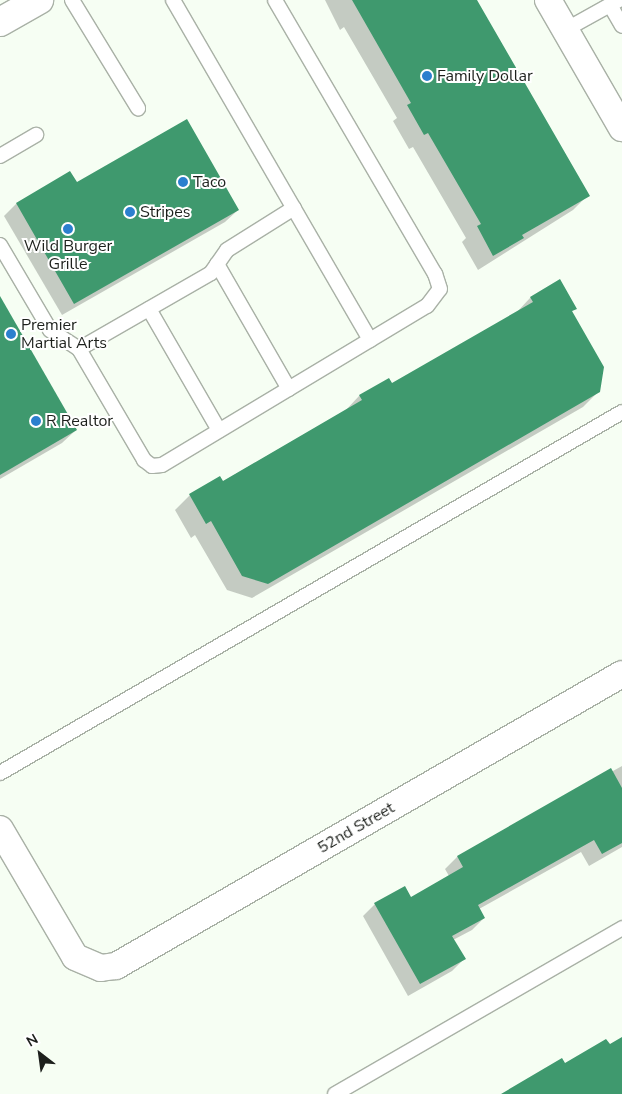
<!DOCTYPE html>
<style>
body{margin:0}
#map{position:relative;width:622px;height:1094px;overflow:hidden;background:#f6fef3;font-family:"Nunito Sans",sans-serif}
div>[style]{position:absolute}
.shadow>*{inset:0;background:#0003}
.building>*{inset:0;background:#3f996e}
.roads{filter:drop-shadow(1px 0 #a9b1a6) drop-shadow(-1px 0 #a9b1a6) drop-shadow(0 1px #a9b1a6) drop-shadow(0 -1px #a9b1a6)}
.lane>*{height:14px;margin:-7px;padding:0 7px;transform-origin:7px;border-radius:7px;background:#fff}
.street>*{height:26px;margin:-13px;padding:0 13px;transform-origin:13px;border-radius:13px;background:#fff}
.secondary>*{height:28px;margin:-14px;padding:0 14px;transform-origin:14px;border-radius:14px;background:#fff}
.dots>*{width:14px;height:14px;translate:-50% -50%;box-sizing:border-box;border:2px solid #fff;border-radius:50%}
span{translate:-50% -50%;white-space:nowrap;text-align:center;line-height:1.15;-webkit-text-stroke:4px #fff;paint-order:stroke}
.poi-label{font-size:16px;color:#1d201c}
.left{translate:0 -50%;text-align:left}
.street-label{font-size:16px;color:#1d201c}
.north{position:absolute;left:15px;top:1029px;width:50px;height:50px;-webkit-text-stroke:4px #fff;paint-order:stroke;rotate:330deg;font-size:14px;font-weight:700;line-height:20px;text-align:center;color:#1d201c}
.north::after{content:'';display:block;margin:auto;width:18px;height:22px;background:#1d201c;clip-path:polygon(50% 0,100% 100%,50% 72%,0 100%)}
</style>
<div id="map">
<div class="shadow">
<div style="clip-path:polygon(325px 0,475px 0,588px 195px,573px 210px,478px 270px,462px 242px,466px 238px,413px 147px,409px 149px,393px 121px,397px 118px,344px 27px,340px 30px)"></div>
<div style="clip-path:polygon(76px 184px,238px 210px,225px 222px,62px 315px,4px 216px,16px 204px)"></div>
<div style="clip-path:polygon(559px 281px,575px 309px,571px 312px,599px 391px,583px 407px,252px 598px,227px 590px,195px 535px,191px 538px,175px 510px,190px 495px,222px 482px,345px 411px,359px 396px,389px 379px,392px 384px,516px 313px,530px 298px)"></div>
<div style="clip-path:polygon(0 299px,76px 430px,62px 443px,0 479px)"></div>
<div style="clip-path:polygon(622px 766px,622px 847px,589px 866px,581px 852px,479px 909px,484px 918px,472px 930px,453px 940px,464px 959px,452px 971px,408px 996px,363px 916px,375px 904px,410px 899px,449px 876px,445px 869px,457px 857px)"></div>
</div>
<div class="building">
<div style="clip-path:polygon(352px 0,477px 0,590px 196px,522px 235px,524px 238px,493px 256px,477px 226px,481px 224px,428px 133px,424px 135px,407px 105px,411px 103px)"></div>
<div style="clip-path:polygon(187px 119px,239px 210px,74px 304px,16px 203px,70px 171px,77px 182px)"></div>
<div style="clip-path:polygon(560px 279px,577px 309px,572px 311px,604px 367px,600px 392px,268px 584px,242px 576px,211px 521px,206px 524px,189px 494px,220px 476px,223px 481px,362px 400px,359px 395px,389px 378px,392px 383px,533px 302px,530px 297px)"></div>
<div style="clip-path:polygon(0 296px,77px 430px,0 475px)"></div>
<div style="clip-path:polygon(611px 768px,622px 788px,622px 843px,602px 854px,594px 840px,478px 905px,485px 918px,452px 936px,466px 959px,420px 984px,374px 903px,405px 886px,411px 897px,463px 867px,457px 856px)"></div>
<div style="clip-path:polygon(622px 1037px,622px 1094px,501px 1094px,562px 1058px,565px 1063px,606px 1039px,610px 1044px)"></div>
</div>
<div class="roads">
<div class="lane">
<div style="left:72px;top:0;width:127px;rotate:58.6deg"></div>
<div style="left:173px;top:0;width:393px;rotate:59.9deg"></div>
<div style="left:610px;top:5px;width:24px;rotate:60deg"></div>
<div style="left:565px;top:30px;width:62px;rotate:-29.1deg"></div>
<div style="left:0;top:156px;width:42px;rotate:-30.3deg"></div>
<div style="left:0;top:245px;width:99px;rotate:59.5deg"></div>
<div style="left:50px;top:330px;width:35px;rotate:33deg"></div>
<div style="left:79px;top:349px;width:129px;rotate:59.6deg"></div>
<div style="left:144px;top:460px;width:10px;rotate:37deg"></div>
<div style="left:152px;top:466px;width:10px;rotate:-6deg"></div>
<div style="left:162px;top:465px;width:309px;rotate:-31deg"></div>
<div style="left:427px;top:306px;width:21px;rotate:-53deg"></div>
<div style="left:440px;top:289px;width:16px;rotate:-108deg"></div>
<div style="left:435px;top:274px;width:317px;rotate:-120.3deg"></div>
<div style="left:217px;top:264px;width:144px;rotate:60.1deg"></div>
<div style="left:149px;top:309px;width:140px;rotate:60deg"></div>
<div style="left:79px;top:349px;width:152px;rotate:-29.9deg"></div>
<div style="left:211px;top:273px;width:28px;rotate:-55deg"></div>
<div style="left:227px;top:250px;width:79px;rotate:-32.1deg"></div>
<div style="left:0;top:773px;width:719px;rotate:-30.13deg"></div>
<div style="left:335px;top:1094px;width:332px;rotate:-30deg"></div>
</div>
<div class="street">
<div style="left:548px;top:0;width:148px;rotate:60deg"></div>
<div style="left:0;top:829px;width:148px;rotate:59.6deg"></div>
<div style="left:75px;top:957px;width:28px;rotate:23deg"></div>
<div style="left:101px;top:968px;width:15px;rotate:-8deg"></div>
<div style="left:116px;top:966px;width:584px;rotate:-29.99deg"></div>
</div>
<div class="secondary">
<div style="left:0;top:22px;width:45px;rotate:-29.4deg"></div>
</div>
</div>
<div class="dots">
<div style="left:427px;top:76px;background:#2b7fce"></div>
<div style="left:183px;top:182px;background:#2b7fce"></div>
<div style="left:130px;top:212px;background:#2b7fce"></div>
<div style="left:68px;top:229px;background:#2b7fce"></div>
<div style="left:11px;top:334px;background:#2b7fce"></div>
<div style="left:36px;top:421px;background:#2b7fce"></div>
</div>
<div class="poi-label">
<span class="left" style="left:437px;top:76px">Family Dollar</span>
<span class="left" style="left:193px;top:182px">Taco</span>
<span class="left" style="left:140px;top:212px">Stripes</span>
<span style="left:68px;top:255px">Wild Burger<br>Grille</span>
<span class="left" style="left:21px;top:334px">Premier<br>Martial Arts</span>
<span class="left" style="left:46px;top:421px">R Realtor</span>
</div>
<div class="street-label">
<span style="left:356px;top:828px;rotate:-30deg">52nd Street</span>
</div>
<div class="north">N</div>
</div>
